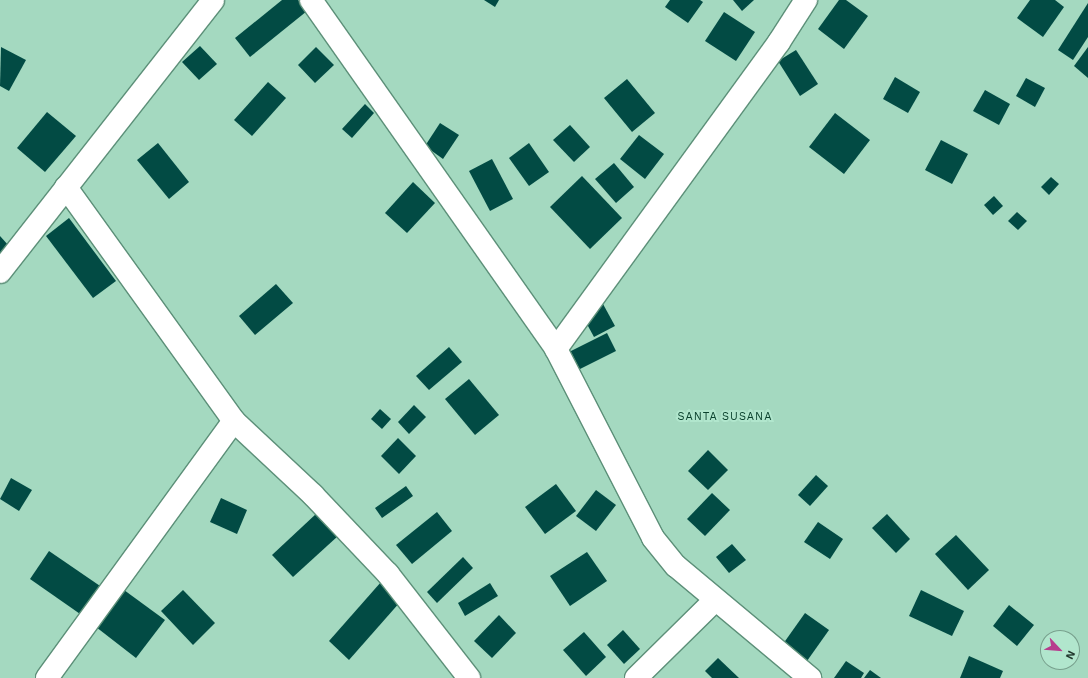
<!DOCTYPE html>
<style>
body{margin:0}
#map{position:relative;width:1088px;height:678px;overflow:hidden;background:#a4d9c0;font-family:"Work Sans",sans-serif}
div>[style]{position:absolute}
.building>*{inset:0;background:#024b44}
.roads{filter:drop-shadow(1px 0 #5d9079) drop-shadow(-1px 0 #5d9079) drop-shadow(0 1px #5d9079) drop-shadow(0 -1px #5d9079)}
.minor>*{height:22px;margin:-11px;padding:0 11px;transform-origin:11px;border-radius:11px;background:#fff}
span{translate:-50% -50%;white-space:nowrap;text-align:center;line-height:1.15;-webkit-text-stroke:4px #b1e6cd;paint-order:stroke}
.neighbourhood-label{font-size:11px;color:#0b422e;letter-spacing:1px}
.north{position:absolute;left:1040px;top:630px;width:40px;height:40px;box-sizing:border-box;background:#b1e6cd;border:1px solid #78a08d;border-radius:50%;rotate:116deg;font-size:11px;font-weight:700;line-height:16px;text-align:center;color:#22382e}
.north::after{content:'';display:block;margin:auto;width:14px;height:18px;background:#b73c8d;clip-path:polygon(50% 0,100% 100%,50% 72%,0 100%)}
</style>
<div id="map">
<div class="building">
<div style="clip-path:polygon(282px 0,298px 0,307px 11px,250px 57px,235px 38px)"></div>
<div style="clip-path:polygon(484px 0,499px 0,495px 7px)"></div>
<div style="clip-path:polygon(670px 0,700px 0,703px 2px,688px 23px,665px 7px)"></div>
<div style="clip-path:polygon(733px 0,754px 0,742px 11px)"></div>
<div style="clip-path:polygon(839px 0,846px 0,868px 16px,844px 49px,818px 29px)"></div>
<div style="clip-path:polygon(1030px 0,1055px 0,1064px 7px,1043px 37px,1017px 18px)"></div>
<div style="clip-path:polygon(1088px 3px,1088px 37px,1073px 60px,1058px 50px)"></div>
<div style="clip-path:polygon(724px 12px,755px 32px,736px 61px,705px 41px)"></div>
<div style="clip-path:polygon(200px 46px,217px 64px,199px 80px,182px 62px)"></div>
<div style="clip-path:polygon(1px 47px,26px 60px,9px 91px,0 86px)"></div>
<div style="clip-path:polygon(316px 47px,334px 65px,315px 83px,298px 65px)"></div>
<div style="clip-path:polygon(1088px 47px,1088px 78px,1074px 66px)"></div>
<div style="clip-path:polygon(796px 50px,818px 84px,800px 96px,778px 61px)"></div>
<div style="clip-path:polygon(895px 77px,920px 92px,908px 113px,883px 99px)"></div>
<div style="clip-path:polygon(1026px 78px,1045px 88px,1035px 107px,1016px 96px)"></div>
<div style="clip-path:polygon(627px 79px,655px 113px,632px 132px,604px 98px)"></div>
<div style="clip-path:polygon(268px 82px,286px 98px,252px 136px,234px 120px)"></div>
<div style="clip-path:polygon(985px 90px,1010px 104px,999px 125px,973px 111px)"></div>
<div style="clip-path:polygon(365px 104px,374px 113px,352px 138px,342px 129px)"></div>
<div style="clip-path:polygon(47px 112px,76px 136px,45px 172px,17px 148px)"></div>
<div style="clip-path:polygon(835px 113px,870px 140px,844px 174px,809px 147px)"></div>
<div style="clip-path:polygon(440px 123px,459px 135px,443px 159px,425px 146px)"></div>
<div style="clip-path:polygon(570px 125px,590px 147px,574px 162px,553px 140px)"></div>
<div style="clip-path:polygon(639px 135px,664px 154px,645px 179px,620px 159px)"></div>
<div style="clip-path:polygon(941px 140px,968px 154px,952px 184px,925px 170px)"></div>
<div style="clip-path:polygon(158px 143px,189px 182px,169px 199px,137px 160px)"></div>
<div style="clip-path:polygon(529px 143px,549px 172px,529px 186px,509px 158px)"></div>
<div style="clip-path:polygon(492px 159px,513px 199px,490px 211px,469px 171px)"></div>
<div style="clip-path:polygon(614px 163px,634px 187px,616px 203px,595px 179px)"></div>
<div style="clip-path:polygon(582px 176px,622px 218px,590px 249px,550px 207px)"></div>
<div style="clip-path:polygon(1051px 177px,1059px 184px,1049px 195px,1041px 187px)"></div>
<div style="clip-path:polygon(413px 182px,435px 203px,407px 233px,385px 213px)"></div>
<div style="clip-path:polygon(994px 196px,1003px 206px,993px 215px,984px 205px)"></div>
<div style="clip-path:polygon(1017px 212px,1027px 221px,1018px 230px,1008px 221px)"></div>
<div style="clip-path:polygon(69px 218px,116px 281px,93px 298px,46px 236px)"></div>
<div style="clip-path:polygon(0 236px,9px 246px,0 255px)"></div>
<div style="clip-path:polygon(276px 284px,293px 303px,255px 335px,239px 316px)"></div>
<div style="clip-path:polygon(603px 304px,615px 326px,594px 337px,582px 315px)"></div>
<div style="clip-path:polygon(607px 333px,616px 351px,578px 370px,569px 352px)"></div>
<div style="clip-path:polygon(449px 347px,462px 362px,429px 390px,416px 376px)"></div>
<div style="clip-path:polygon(469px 379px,499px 415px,475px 435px,445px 399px)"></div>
<div style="clip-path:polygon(414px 405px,426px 417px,409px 434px,398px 422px)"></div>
<div style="clip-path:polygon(380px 409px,391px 419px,382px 429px,371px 419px)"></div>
<div style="clip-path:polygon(398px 438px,416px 456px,399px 474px,381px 456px)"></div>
<div style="clip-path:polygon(708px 450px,728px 470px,708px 490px,688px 471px)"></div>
<div style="clip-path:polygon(816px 475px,828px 486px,810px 506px,798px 495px)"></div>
<div style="clip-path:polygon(11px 478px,32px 490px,19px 511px,0 499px)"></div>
<div style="clip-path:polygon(556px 484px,576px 511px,545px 534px,525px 507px)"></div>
<div style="clip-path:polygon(406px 486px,413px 496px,382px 518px,375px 508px)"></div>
<div style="clip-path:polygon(596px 490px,616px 505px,596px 531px,576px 516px)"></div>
<div style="clip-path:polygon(712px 493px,730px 510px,705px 536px,687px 519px)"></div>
<div style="clip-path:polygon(221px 498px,247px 510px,237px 534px,210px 522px)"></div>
<div style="clip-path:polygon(437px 512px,452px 531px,412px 564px,396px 545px)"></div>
<div style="clip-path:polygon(317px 513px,338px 536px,293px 577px,272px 555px)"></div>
<div style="clip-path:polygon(887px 514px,910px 539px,896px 553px,872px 528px)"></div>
<div style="clip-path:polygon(818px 522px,843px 539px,830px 559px,804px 542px)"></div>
<div style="clip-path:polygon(956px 535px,989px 570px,968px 590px,935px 554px)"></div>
<div style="clip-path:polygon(732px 544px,746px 560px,729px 573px,716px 557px)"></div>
<div style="clip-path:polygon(49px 551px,103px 588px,83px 616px,30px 579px)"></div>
<div style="clip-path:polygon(587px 552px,607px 581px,570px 606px,550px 576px)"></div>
<div style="clip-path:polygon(463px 557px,473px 568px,437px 603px,427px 592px)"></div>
<div style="clip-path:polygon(381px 582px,401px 601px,349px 660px,329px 641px)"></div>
<div style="clip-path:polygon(490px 583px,498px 596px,465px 616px,458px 603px)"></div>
<div style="clip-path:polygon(124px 590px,165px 620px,136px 658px,96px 627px)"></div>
<div style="clip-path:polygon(183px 590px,215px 623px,193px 645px,161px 611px)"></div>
<div style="clip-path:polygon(921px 590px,964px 611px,952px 636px,909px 616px)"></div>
<div style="clip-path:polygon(1009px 605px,1034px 625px,1017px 646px,993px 626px)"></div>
<div style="clip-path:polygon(805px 613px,829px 630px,807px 661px,783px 644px)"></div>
<div style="clip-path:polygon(499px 615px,516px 633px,492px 658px,474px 641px)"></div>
<div style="clip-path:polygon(623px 630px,640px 649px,624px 664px,607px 645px)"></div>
<div style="clip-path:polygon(584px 632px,606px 657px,586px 676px,563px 650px)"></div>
<div style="clip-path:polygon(969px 656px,1003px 671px,1000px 678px,960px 678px)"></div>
<div style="clip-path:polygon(718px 658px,739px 678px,712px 678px,705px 671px)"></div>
<div style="clip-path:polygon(846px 661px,864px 673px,861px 678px,834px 678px)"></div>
<div style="clip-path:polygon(870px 670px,881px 678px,864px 678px)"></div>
</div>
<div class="roads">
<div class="minor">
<div style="left:311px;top:0;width:426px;rotate:54.9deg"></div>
<div style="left:556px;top:349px;width:212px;rotate:62.8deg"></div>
<div style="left:653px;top:538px;width:36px;rotate:51deg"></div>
<div style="left:676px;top:566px;width:175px;rotate:39.9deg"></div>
<div style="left:0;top:272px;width:345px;rotate:-51.9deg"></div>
<div style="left:556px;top:349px;width:379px;rotate:-54deg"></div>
<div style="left:779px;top:42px;width:50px;rotate:-57.3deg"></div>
<div style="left:234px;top:421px;width:108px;rotate:43.1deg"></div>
<div style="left:313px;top:495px;width:109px;rotate:46.5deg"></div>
<div style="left:388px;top:574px;width:132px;rotate:52.1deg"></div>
<div style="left:47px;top:678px;width:318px;rotate:-54deg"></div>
<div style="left:234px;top:421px;width:288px;rotate:-125.7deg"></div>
<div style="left:636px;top:678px;width:111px;rotate:-44.6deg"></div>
</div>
</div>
<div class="neighbourhood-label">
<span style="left:725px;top:417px">SANTA SUSANA</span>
</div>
<div class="north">N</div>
</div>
